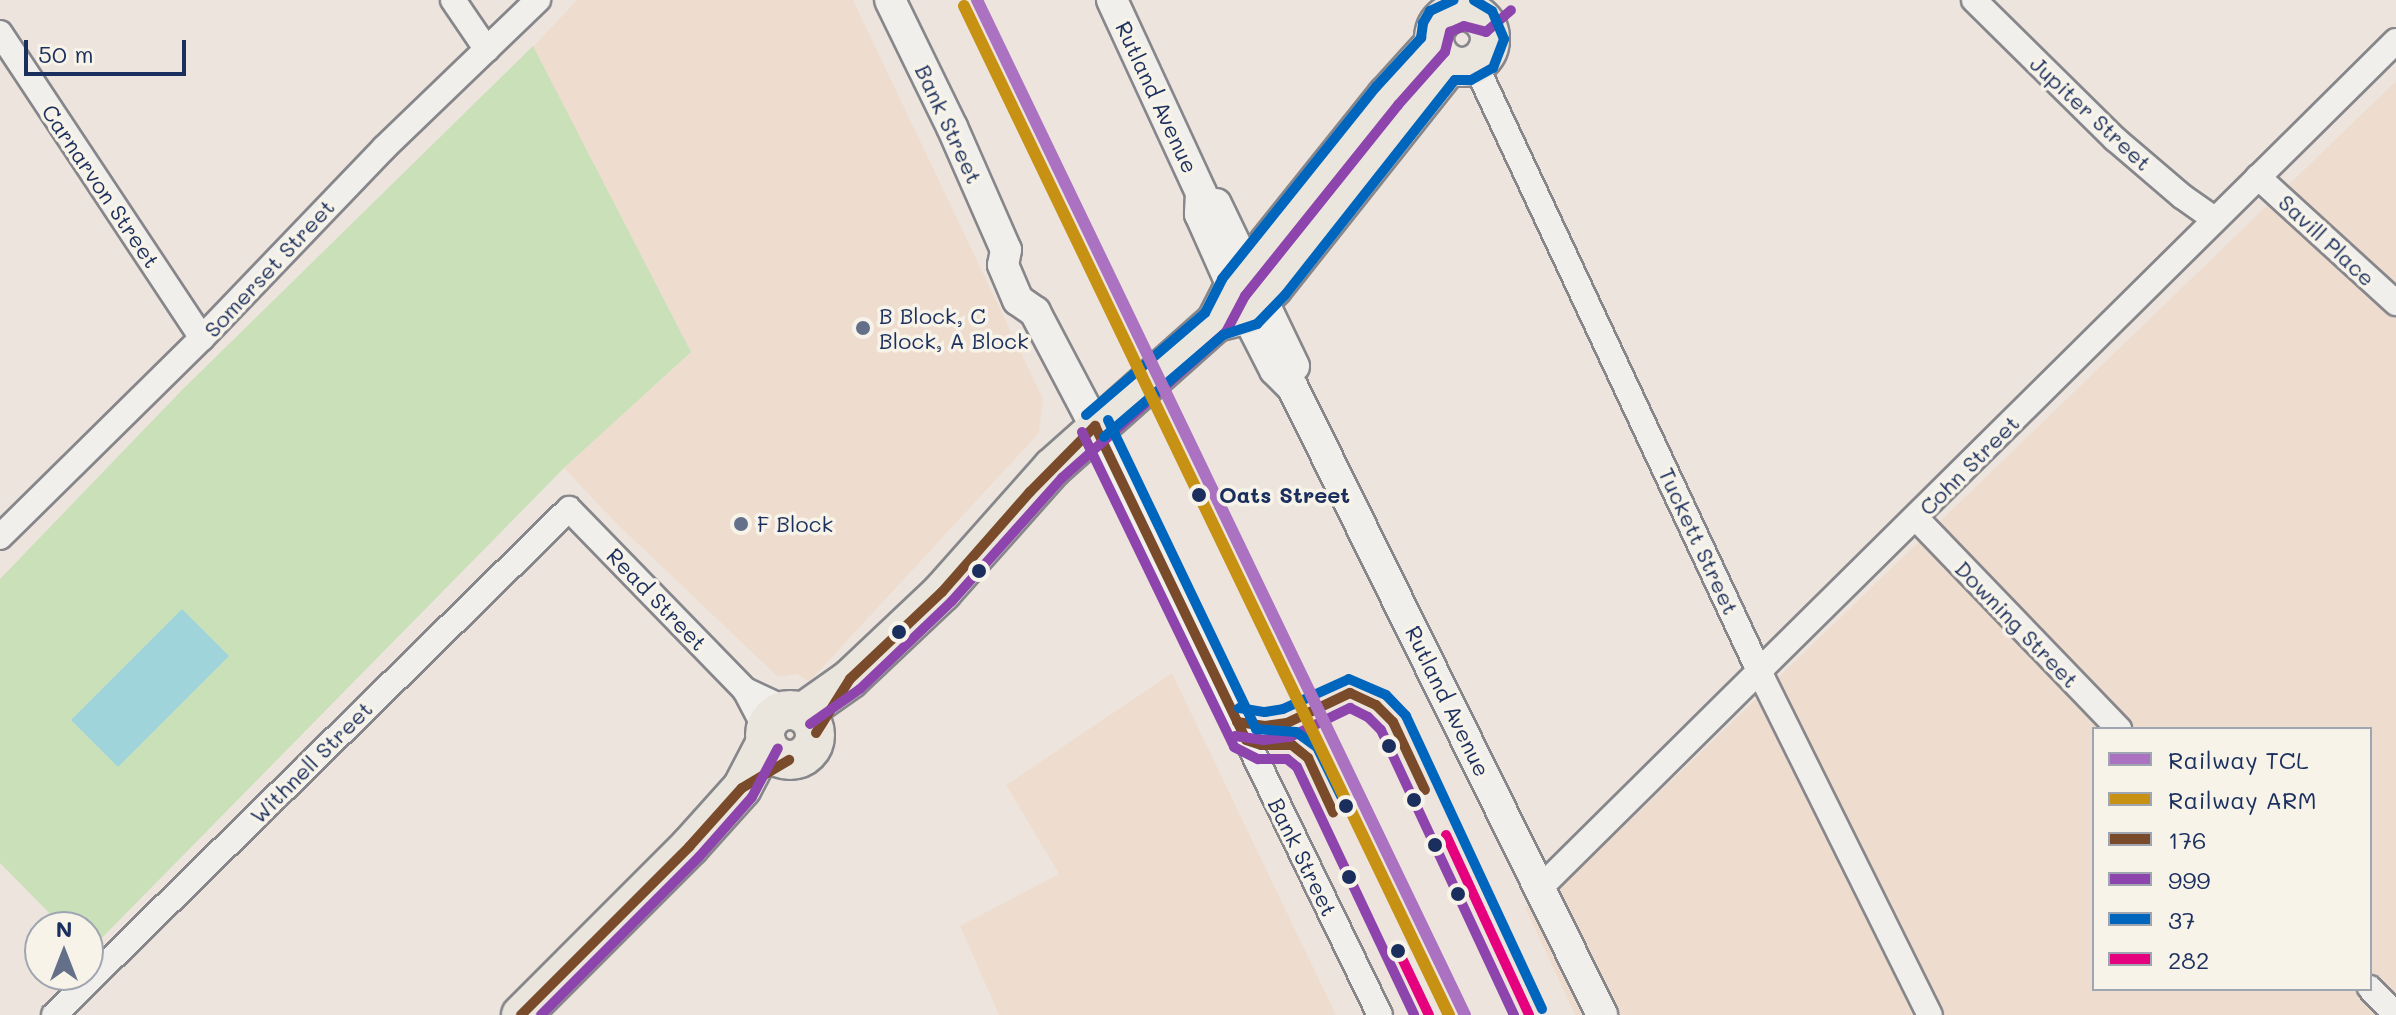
<!DOCTYPE html>
<style>
body{margin:0}
#map{position:relative;width:2396px;height:1015px;overflow:hidden;background:#ede5dd;font-family:Mali,sans-serif}
div>[style]{position:absolute}
.built>*{inset:0;background:#eeddcf}
.green>*{inset:0;background:#c9e0b9}
.water>*{inset:0;background:#9fd4da}
.roads{filter:drop-shadow(2px 0 #86868b) drop-shadow(-2px 0 #86868b) drop-shadow(0 2px #86868b) drop-shadow(0 -2px #86868b)}
.minor>*{height:24px;margin:-12px;padding:0 12px;transform-origin:12px;border-radius:12px;background:#f1efeb}
.tertiary>*{height:30px;margin:-15px;padding:0 15px;transform-origin:15px;border-radius:15px;background:#f1efeb}
.primary>*{height:38px;margin:-19px;padding:0 19px;transform-origin:19px;border-radius:19px;background:#eae6dd}
.primary>.ring{margin:-19px;padding:0;box-sizing:content-box;background:none;border:38px solid #eae6dd;border-radius:50%}
.bus-1>*{height:10px;margin:-5px;padding:0 5px;transform-origin:5px;border-radius:5px;background:#7a4b2a}
.bus-2>*{height:10px;margin:-5px;padding:0 5px;transform-origin:5px;border-radius:5px;background:#8e44ad}
.bus-3>*{height:10px;margin:-5px;padding:0 5px;transform-origin:5px;border-radius:5px;background:#0065bd}
.bus-4>*{height:10px;margin:-5px;padding:0 5px;transform-origin:5px;border-radius:5px;background:#e5007d}
.rail-1>*{height:12px;margin:-6px;padding:0 6px;transform-origin:6px;border-radius:6px;background:#ab72c2}
.rail-2>*{height:12px;margin:-6px;padding:0 6px;transform-origin:6px;border-radius:6px;background:#c79113}
.dots>*{width:22px;height:22px;translate:-50% -50%;box-sizing:border-box;border:4px solid #f7f3e8;border-radius:50%}
span{translate:-50% -50%;white-space:nowrap;text-align:center;line-height:1.15;-webkit-text-stroke:7px #f7f3e8;paint-order:stroke}
.street-label{font-size:22px;color:#1b2f5e}
.poi-label{font-size:22px;color:#1b2f5e}
.left{translate:0 -50%;text-align:left}
.stop-label{font-size:22px;color:#1b2f5e;font-weight:700}
.legend{position:absolute;left:2092px;top:727px;width:280px;height:264px;box-sizing:border-box;background:#f7f3e8;border:2px solid #9fa5b1;margin:0;padding:10px 14px;list-style:none;font-size:24px;color:#1b2f5e}
.legend li{display:flex;align-items:center;gap:16px;height:40px}
.legend b{width:40px;border:2px solid #9fa5b1}
.north{position:absolute;left:24px;top:911px;width:80px;height:80px;box-sizing:border-box;background:#f7f3e8;border:2px solid #9fa5b1;border-radius:50%;rotate:0deg;font-size:22px;font-weight:700;line-height:32px;text-align:center;color:#1b2f5e}
.north::after{content:'';display:block;margin:auto;width:28px;height:36px;background:#646f8a;clip-path:polygon(50% 0,100% 100%,50% 72%,0 100%)}
.scale{position:absolute;left:24px;top:40px;width:162px;height:36px;box-sizing:border-box;border:4px solid #1b2f5e;border-top:0;padding-left:10px;font-size:24px;line-height:28px;white-space:nowrap;color:#1b2f5e;-webkit-text-stroke:6px #f7f3e8;paint-order:stroke}
</style>
<div id="map">
<div class="built">
<div style="clip-path:polygon(577px 0,853px 0,1043px 399px,1039px 433px,809px 682px,797px 674px,778px 677px,614px 521px,564px 468px,691px 352px,533px 47px)"></div>
<div style="clip-path:polygon(evenodd,2396px 81px,2396px 1015px,1575px 1015px,1525px 907px,1556px 892px,2396px 81px,2094px 729px,2370px 729px,2370px 989px,2094px 989px,2094px 729px)"></div>
<div style="clip-path:polygon(1172px 673px,1336px 1015px,999px 1015px,960px 926px,1059px 874px,1006px 785px)"></div>
</div>
<div class="green">
<div style="clip-path:polygon(533px 46px,691px 352px,564px 468px,88px 952px,88px 927px,63px 927px,0 863px,0 579px,181px 391px)"></div>
</div>
<div class="water">
<div style="clip-path:polygon(182px 609px,229px 656px,118px 767px,71px 720px)"></div>
</div>
<div class="roads">
<div class="minor">
<div style="left:453px;top:0;width:60px;rotate:55.8deg"></div>
<div style="left:1449px;top:0;width:13px;rotate:58deg"></div>
<div style="left:1974px;top:0;width:198px;rotate:44.6deg"></div>
<div style="left:2115px;top:139px;width:89px;rotate:40.5deg"></div>
<div style="left:2183px;top:197px;width:38px;rotate:35deg"></div>
<div style="left:0;top:33px;width:366px;rotate:56.5deg"></div>
<div style="left:1475px;top:64px;width:672px;rotate:64.92deg"></div>
<div style="left:1760px;top:673px;width:382px;rotate:63.6deg"></div>
<div style="left:2258px;top:177px;width:187px;rotate:42.4deg"></div>
<div style="left:1095px;top:426px;width:654px;rotate:64.18deg"></div>
<div style="left:1916px;top:518px;width:293px;rotate:46.1deg"></div>
<div style="left:0;top:537px;width:284px;rotate:-44.6deg"></div>
<div style="left:202px;top:338px;width:263px;rotate:-46.2deg"></div>
<div style="left:384px;top:148px;width:214px;rotate:-43.9deg"></div>
<div style="left:745px;top:690px;width:47px;rotate:24.9deg"></div>
<div style="left:1540px;top:888px;width:1204px;rotate:-44.7deg"></div>
<div style="left:2370px;top:988px;width:37px;rotate:46deg"></div>
<div style="left:54px;top:1015px;width:722px;rotate:-44.49deg"></div>
<div style="left:569px;top:509px;width:252px;rotate:45.8deg"></div>
<div style="left:745px;top:690px;width:45px;rotate:62.3deg"></div>
</div>
<div class="tertiary">
<div style="left:890px;top:0;width:141px;rotate:64deg"></div>
<div style="left:952px;top:127px;width:134px;rotate:66.3deg"></div>
<div style="left:1006px;top:250px;width:15px;rotate:101deg"></div>
<div style="left:1003px;top:265px;width:38px;rotate:67deg"></div>
<div style="left:1018px;top:300px;width:21px;rotate:35deg"></div>
<div style="left:1035px;top:312px;width:129px;rotate:62.2deg"></div>
<div style="left:1112px;top:0;width:213px;rotate:65.2deg"></div>
<div style="left:1201px;top:193px;width:21px;rotate:93deg"></div>
<div style="left:1200px;top:214px;width:81px;rotate:66deg"></div>
<div style="left:1233px;top:288px;width:92px;rotate:62.9deg"></div>
<div style="left:1275px;top:370px;width:25px;rotate:45deg"></div>
<div style="left:1293px;top:388px;width:699px;rotate:63.76deg"></div>
<div style="left:1216px;top:204px;width:180px;rotate:64.3deg"></div>
</div>
<div class="primary">
<div class="ring" style="left:1434px;top:11px;width:18px;height:18px"></div>
<div style="left:1216px;top:322px;width:33px;rotate:-14deg"></div>
<div style="left:1248px;top:314px;width:38px;rotate:-47deg"></div>
<div style="left:1274px;top:286px;width:282px;rotate:-51.6deg"></div>
<div class="ring" style="left:765px;top:710px;width:12px;height:12px"></div>
<div style="left:802px;top:713px;width:59px;rotate:-35.3deg"></div>
<div style="left:850px;top:679px;width:127px;rotate:-43.4deg"></div>
<div style="left:942px;top:592px;width:166px;rotate:-48.4deg"></div>
<div style="left:1052px;top:468px;width:220px;rotate:-41.7deg"></div>
<div style="left:1216px;top:322px;width:38px;rotate:-63deg"></div>
<div style="left:1233px;top:288px;width:246px;rotate:-51.3deg"></div>
<div style="left:1387px;top:96px;width:70px;rotate:-47.9deg"></div>
<div style="left:521px;top:1015px;width:238px;rotate:-45deg"></div>
<div style="left:689px;top:847px;width:79px;rotate:-48.1deg"></div>
<div style="left:742px;top:788px;width:52px;rotate:-62.4deg"></div>
</div>
</div>
<div class="bus-1">
<div style="left:1095px;top:426px;width:348px;rotate:64.3deg"></div>
<div style="left:1246px;top:740px;width:16px;rotate:18deg"></div>
<div style="left:1261px;top:745px;width:31px"></div>
<div style="left:1292px;top:745px;width:21px;rotate:39deg"></div>
<div style="left:1308px;top:758px;width:60px;rotate:65.2deg"></div>
<div style="left:1237px;top:722px;width:28px;rotate:8deg"></div>
<div style="left:1265px;top:726px;width:22px;rotate:-8deg"></div>
<div style="left:1287px;top:723px;width:70px;rotate:-25.5deg"></div>
<div style="left:1350px;top:693px;width:29px;rotate:25deg"></div>
<div style="left:1376px;top:705px;width:24px;rotate:45deg"></div>
<div style="left:1393px;top:722px;width:75px;rotate:64.8deg"></div>
<div style="left:816px;top:733px;width:64px;rotate:-57.8deg"></div>
<div style="left:850px;top:679px;width:127px;rotate:-43.4deg"></div>
<div style="left:942px;top:592px;width:133px;rotate:-48.7deg"></div>
<div style="left:1030px;top:492px;width:93px;rotate:-45.4deg"></div>
<div style="left:521px;top:1015px;width:238px;rotate:-45deg"></div>
<div style="left:689px;top:847px;width:79px;rotate:-48.1deg"></div>
<div style="left:742px;top:788px;width:55px;rotate:-30.8deg"></div>
</div>
<div class="bus-2">
<div style="left:1082px;top:432px;width:350px;rotate:64.2deg"></div>
<div style="left:1234px;top:747px;width:27px;rotate:27deg"></div>
<div style="left:1258px;top:759px;width:29px"></div>
<div style="left:1287px;top:759px;width:13px;rotate:39deg"></div>
<div style="left:1297px;top:767px;width:274px;rotate:64.7deg"></div>
<div style="left:810px;top:724px;width:61px;rotate:-35deg"></div>
<div style="left:860px;top:689px;width:127px;rotate:-43.7deg"></div>
<div style="left:952px;top:601px;width:165px;rotate:-48.2deg"></div>
<div style="left:1062px;top:478px;width:220px;rotate:-41.7deg"></div>
<div style="left:1226px;top:332px;width:41px;rotate:-62.2deg"></div>
<div style="left:1245px;top:296px;width:245px;rotate:-51.3deg"></div>
<div style="left:1398px;top:105px;width:71px;rotate:-48.4deg"></div>
<div style="left:1445px;top:52px;width:21px;rotate:-76deg"></div>
<div style="left:1450px;top:32px;width:15px;rotate:-23deg"></div>
<div style="left:1464px;top:26px;width:23px;rotate:15deg"></div>
<div style="left:1486px;top:32px;width:33px;rotate:-41deg"></div>
<div style="left:1235px;top:736px;width:29px;rotate:8deg"></div>
<div style="left:1264px;top:740px;width:26px;rotate:-7deg"></div>
<div style="left:1290px;top:737px;width:67px;rotate:-25.8deg"></div>
<div style="left:1350px;top:708px;width:20px;rotate:27deg"></div>
<div style="left:1368px;top:717px;width:18px;rotate:45deg"></div>
<div style="left:1381px;top:730px;width:315px;rotate:65deg"></div>
<div style="left:541px;top:1015px;width:223px;rotate:-45deg"></div>
<div style="left:699px;top:857px;width:80px;rotate:-48.5deg"></div>
<div style="left:752px;top:797px;width:55px;rotate:-62deg"></div>
</div>
<div class="bus-3">
<div style="left:1086px;top:415px;width:157px;rotate:-40.6deg"></div>
<div style="left:1205px;top:313px;width:38px;rotate:-63deg"></div>
<div style="left:1222px;top:279px;width:246px;rotate:-51.3deg"></div>
<div style="left:1376px;top:87px;width:67px;rotate:-47.4deg"></div>
<div style="left:1421px;top:38px;width:15px;rotate:-82deg"></div>
<div style="left:1423px;top:23px;width:14px;rotate:-60deg"></div>
<div style="left:1430px;top:11px;width:26px;rotate:-25deg"></div>
<div style="left:1108px;top:420px;width:343px;rotate:64.4deg"></div>
<div style="left:1256px;top:729px;width:40px;rotate:4.3deg"></div>
<div style="left:1296px;top:732px;width:26px;rotate:36deg"></div>
<div style="left:1317px;top:747px;width:66px;rotate:63.8deg"></div>
<div style="left:1104px;top:437px;width:157px;rotate:-40.6deg"></div>
<div style="left:1223px;top:335px;width:36px;rotate:-18deg"></div>
<div style="left:1257px;top:324px;width:40px;rotate:-46deg"></div>
<div style="left:1285px;top:295px;width:274px;rotate:-51.7deg"></div>
<div style="left:1455px;top:80px;width:16px"></div>
<div style="left:1471px;top:80px;width:25px;rotate:-29deg"></div>
<div style="left:1493px;top:68px;width:31px;rotate:-69deg"></div>
<div style="left:1504px;top:39px;width:30px;rotate:-113deg"></div>
<div style="left:1492px;top:11px;width:21px;rotate:-149deg"></div>
<div style="left:1239px;top:708px;width:26px;rotate:9deg"></div>
<div style="left:1265px;top:712px;width:18px;rotate:-9deg"></div>
<div style="left:1283px;top:709px;width:72px;rotate:-24.4deg"></div>
<div style="left:1349px;top:679px;width:40px;rotate:23.4deg"></div>
<div style="left:1386px;top:695px;width:29px;rotate:46deg"></div>
<div style="left:1406px;top:716px;width:323px;rotate:65.1deg"></div>
</div>
<div class="bus-4">
<div style="left:1446px;top:835px;width:198px;rotate:65.2deg"></div>
<div style="left:1398px;top:950px;width:72px;rotate:64.5deg"></div>
</div>
<div class="rail-1">
<div style="left:977px;top:0;width:1126px;rotate:64.32deg"></div>
</div>
<div class="rail-2">
<div style="left:964px;top:6px;width:1120px;rotate:64.33deg"></div>
</div>
<div class="dots">
<div style="left:863px;top:328px;background:#646f8a"></div>
<div style="left:1199px;top:495px;background:#1b2f5e"></div>
<div style="left:741px;top:524px;background:#646f8a"></div>
<div style="left:979px;top:571px;background:#1b2f5e"></div>
<div style="left:899px;top:632px;background:#1b2f5e"></div>
<div style="left:1389px;top:746px;background:#1b2f5e"></div>
<div style="left:1414px;top:800px;background:#1b2f5e"></div>
<div style="left:1346px;top:806px;background:#1b2f5e"></div>
<div style="left:1435px;top:845px;background:#1b2f5e"></div>
<div style="left:1349px;top:877px;background:#1b2f5e"></div>
<div style="left:1458px;top:894px;background:#1b2f5e"></div>
<div style="left:1398px;top:951px;background:#1b2f5e"></div>
</div>
<div class="street-label">
<span style="left:1157px;top:97px;rotate:65deg">Rutland Avenue</span>
<span style="left:2091px;top:113px;rotate:43deg">Jupiter Street</span>
<span style="left:949px;top:124px;rotate:65deg">Bank Street</span>
<span style="left:101px;top:186px;rotate:56deg">Carnarvon Street</span>
<span style="left:2327px;top:240px;rotate:43deg">Savill Place</span>
<span style="left:269px;top:268px;rotate:-47deg">Somerset Street</span>
<span style="left:1969px;top:465px;rotate:-45deg">Cohn Street</span>
<span style="left:1699px;top:541px;rotate:65deg">Tuckett Street</span>
<span style="left:657px;top:599px;rotate:46deg">Read Street</span>
<span style="left:2017px;top:624px;rotate:46deg">Downing Street</span>
<span style="left:1448px;top:701px;rotate:64deg">Rutland Avenue</span>
<span style="left:311px;top:762px;rotate:-45deg">Withnell Street</span>
<span style="left:1303px;top:857px;rotate:64deg">Bank Street</span>
</div>
<div class="poi-label">
<span class="left" style="left:879px;top:328px">B Block, C<br>Block, A Block</span>
<span class="left" style="left:757px;top:524px">F Block</span>
</div>
<div class="stop-label">
<span class="left" style="left:1219px;top:495px">Oats Street</span>
</div>
<ul class="legend">
<li><b style="height:10px;background:#ab72c2"></b>Railway TCL</li>
<li><b style="height:10px;background:#c79113"></b>Railway ARM</li>
<li><b style="height:10px;background:#7a4b2a"></b>176</li>
<li><b style="height:10px;background:#8e44ad"></b>999</li>
<li><b style="height:10px;background:#0065bd"></b>37</li>
<li><b style="height:10px;background:#e5007d"></b>282</li>
</ul>
<div class="north">N</div>
<div class="scale">50 m</div>
</div>
